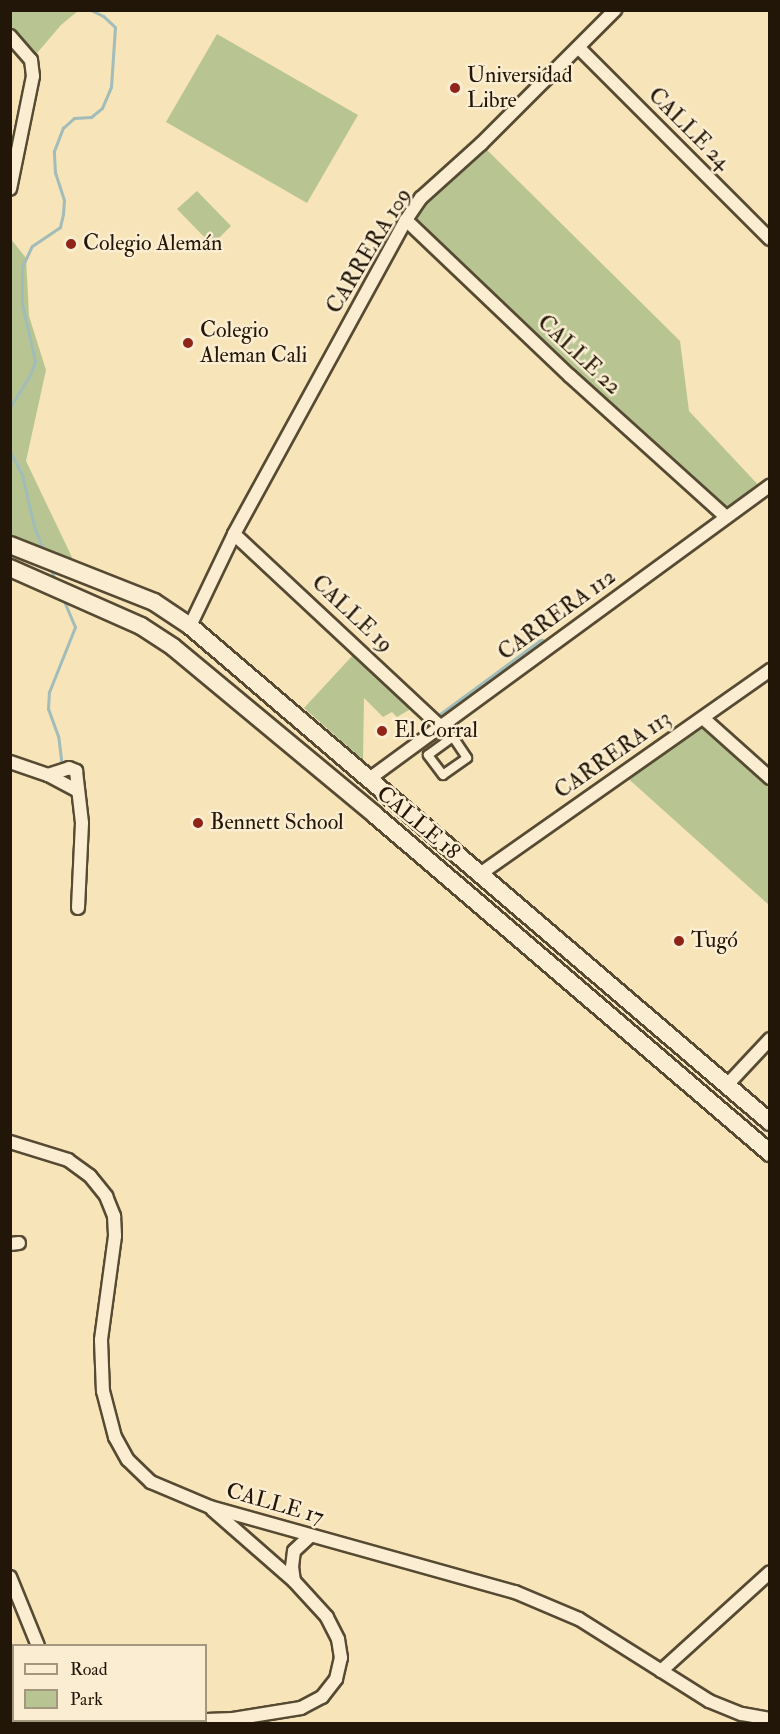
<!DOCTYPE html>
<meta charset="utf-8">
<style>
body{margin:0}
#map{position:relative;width:780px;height:1734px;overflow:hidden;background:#f7e4b8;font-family:"IM FELL Double Pica",serif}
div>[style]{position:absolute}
.green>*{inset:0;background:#b8c593}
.stream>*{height:3px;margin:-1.5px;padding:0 1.5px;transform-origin:1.5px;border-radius:1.5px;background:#a1bcb9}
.canal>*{height:10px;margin:-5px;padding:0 5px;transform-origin:5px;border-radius:5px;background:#a1bcb9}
.roads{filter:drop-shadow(2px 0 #564a33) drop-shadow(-2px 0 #564a33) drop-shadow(0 2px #564a33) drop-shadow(0 -2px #564a33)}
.pedestrian>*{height:8px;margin:-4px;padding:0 4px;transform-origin:4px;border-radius:4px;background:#faedd1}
.minor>*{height:12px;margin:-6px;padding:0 6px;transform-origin:6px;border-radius:6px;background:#faedd1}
.secondary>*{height:16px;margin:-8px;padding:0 8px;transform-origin:8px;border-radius:8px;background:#faedd1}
.dots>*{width:16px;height:16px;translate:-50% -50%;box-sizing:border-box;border:3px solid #faedd1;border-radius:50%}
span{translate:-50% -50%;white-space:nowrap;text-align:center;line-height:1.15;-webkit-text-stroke:5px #faedd1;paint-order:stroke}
.poi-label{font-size:22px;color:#211607}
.left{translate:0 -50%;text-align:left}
.street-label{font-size:22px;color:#211607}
.frame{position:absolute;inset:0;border:12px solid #211607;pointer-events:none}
.legend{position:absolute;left:12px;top:1644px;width:195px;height:78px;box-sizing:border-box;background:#faedd1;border:2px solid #a39780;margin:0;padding:8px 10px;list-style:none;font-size:18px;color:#211607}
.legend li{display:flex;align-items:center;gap:12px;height:30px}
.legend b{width:30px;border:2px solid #a39780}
</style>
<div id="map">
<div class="green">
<div style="clip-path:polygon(10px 11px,78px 11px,61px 25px,31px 60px,11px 36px)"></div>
<div style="clip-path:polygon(217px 34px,358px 115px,307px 203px,166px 122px)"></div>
<div style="clip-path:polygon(481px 144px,680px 341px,689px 411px,763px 490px,726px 517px,406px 220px)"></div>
<div style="clip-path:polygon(197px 191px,231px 226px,212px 245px,177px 209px)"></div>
<div style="clip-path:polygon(10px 238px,26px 258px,29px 316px,46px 370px,26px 461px,80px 574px,11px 545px)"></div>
<div style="clip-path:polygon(354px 654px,414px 707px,397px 717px,392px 712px,383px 717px,364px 698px,363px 760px,304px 708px)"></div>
<div style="clip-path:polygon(703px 718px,769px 778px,769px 905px,623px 774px)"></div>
</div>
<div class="stream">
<div style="left:10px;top:407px;width:38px;rotate:-58deg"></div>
<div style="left:30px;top:375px;width:15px;rotate:-70deg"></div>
<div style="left:35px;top:361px;width:58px;rotate:-102.8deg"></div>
<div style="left:22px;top:304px;width:37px;rotate:-90deg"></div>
<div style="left:22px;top:267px;width:23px;rotate:-65deg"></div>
<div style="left:32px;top:246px;width:34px;rotate:-34deg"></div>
<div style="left:60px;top:227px;width:13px;rotate:-77deg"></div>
<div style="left:63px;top:214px;width:14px;rotate:-86deg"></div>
<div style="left:64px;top:200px;width:28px;rotate:-108deg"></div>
<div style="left:55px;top:173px;width:22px;rotate:-93deg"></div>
<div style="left:54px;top:151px;width:25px;rotate:-69deg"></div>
<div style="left:63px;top:128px;width:15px;rotate:-42deg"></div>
<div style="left:74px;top:118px;width:17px;rotate:-3deg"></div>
<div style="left:91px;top:117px;width:14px;rotate:-39deg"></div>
<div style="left:102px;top:108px;width:23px;rotate:-67deg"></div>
<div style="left:111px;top:87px;width:60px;rotate:-86.2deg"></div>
<div style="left:115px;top:27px;width:16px;rotate:-137deg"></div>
<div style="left:103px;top:16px;width:13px;rotate:-153deg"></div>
<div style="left:10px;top:452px;width:26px;rotate:62deg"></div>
<div style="left:22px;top:475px;width:52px;rotate:76.8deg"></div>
<div style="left:34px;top:526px;width:28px;rotate:69deg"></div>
<div style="left:50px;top:567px;width:14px;rotate:69deg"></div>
<div style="left:62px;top:767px;width:31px;rotate:-97deg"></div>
<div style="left:58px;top:736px;width:29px;rotate:-110deg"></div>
<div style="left:48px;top:709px;width:17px;rotate:-87deg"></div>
<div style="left:49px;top:692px;width:70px;rotate:-68.2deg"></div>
<div style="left:75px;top:627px;width:33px;rotate:-113deg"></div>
</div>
<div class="canal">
<div style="left:436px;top:722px;width:132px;rotate:-36.3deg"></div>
</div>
<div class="roads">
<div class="pedestrian">
<div style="left:453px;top:737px;width:25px;rotate:56deg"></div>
<div style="left:467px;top:758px;width:29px;rotate:145deg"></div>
<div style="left:443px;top:775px;width:25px;rotate:-127deg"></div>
<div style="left:428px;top:755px;width:31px;rotate:-36deg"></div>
</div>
<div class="minor">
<div style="left:10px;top:36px;width:32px;rotate:49deg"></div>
<div style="left:31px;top:60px;width:16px;rotate:83deg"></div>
<div style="left:33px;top:76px;width:115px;rotate:101.5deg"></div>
<div style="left:579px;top:48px;width:270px;rotate:45deg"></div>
<div style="left:406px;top:220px;width:226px;rotate:43.6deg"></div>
<div style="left:570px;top:376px;width:210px;rotate:42.1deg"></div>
<div style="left:234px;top:534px;width:282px;rotate:43deg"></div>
<div style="left:190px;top:626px;width:102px;rotate:-64.4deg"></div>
<div style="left:234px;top:534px;width:358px;rotate:-61.3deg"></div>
<div style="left:406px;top:220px;width:27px;rotate:-56deg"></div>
<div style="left:421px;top:198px;width:81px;rotate:-42deg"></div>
<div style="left:481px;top:144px;width:190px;rotate:-45deg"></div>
<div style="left:703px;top:718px;width:90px;rotate:41.8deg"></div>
<div style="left:10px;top:762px;width:40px;rotate:18.9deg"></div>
<div style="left:48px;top:775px;width:34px;rotate:28deg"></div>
<div style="left:48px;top:775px;width:22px;rotate:-18deg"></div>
<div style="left:69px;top:768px;width:8px;rotate:23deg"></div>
<div style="left:76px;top:771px;width:52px;rotate:83.4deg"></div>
<div style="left:82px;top:823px;width:85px;rotate:92.7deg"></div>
<div style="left:369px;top:779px;width:497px;rotate:-36.2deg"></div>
<div style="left:480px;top:874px;width:355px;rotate:-35.1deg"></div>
<div style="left:727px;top:1085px;width:63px;rotate:-46.9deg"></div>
<div style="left:10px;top:1142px;width:61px;rotate:17.2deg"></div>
<div style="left:68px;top:1160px;width:27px;rotate:36deg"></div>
<div style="left:90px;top:1176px;width:26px;rotate:51deg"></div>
<div style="left:106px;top:1196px;width:22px;rotate:68deg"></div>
<div style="left:114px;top:1216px;width:20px;rotate:87deg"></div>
<div style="left:115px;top:1236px;width:105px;rotate:97.7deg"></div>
<div style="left:101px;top:1340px;width:51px;rotate:87.8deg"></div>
<div style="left:103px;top:1391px;width:48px;rotate:75.4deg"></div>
<div style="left:115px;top:1437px;width:26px;rotate:61deg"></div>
<div style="left:128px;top:1460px;width:32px;rotate:44deg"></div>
<div style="left:151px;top:1482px;width:64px;rotate:23deg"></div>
<div style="left:210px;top:1507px;width:317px;rotate:15.6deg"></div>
<div style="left:515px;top:1592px;width:69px;rotate:22.9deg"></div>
<div style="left:579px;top:1619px;width:154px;rotate:32.2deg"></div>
<div style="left:709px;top:1701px;width:35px;rotate:22deg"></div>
<div style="left:742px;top:1714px;width:28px;rotate:10deg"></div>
<div style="left:10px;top:1244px;width:9px;rotate:-6deg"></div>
<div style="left:10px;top:1577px;width:74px;rotate:67.9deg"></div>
<div style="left:294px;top:1581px;width:14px;rotate:-98deg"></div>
<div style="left:292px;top:1567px;width:16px;rotate:-83deg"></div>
<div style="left:294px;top:1551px;width:22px;rotate:-43deg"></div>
<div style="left:661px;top:1671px;width:147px;rotate:-42.2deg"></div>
<div style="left:62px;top:1720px;width:4px;rotate:76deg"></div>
<div style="left:117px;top:1720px;width:29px"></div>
<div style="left:206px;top:1720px;width:27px;rotate:-2deg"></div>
<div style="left:233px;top:1719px;width:69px;rotate:-9.2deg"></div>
<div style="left:301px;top:1708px;width:24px;rotate:-28deg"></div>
<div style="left:322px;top:1697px;width:23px;rotate:-52deg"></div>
<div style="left:336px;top:1679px;width:22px;rotate:-77deg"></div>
<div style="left:341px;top:1658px;width:19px;rotate:-99deg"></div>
<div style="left:338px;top:1639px;width:25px;rotate:-117deg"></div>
<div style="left:327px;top:1617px;width:49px;rotate:-132.5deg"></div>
<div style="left:294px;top:1581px;width:108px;rotate:-138.8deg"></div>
</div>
<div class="secondary">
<div style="left:10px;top:545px;width:155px;rotate:21.6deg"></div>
<div style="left:154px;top:602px;width:43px;rotate:33.7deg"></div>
<div style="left:190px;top:626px;width:763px;rotate:40.54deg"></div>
<div style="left:10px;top:568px;width:143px;rotate:23.9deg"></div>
<div style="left:141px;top:626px;width:38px;rotate:33deg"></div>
<div style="left:173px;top:647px;width:263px;rotate:39.7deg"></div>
<div style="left:375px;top:815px;width:520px;rotate:40.55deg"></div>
</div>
</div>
<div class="dots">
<div style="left:455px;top:88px;background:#8f2418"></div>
<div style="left:71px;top:244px;background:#8f2418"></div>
<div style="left:188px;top:343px;background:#8f2418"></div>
<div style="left:382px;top:731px;background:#8f2418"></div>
<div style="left:198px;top:823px;background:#8f2418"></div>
<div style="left:679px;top:941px;background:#8f2418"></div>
</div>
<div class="poi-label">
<span class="left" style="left:467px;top:88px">Universidad<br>Libre</span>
<span class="left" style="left:83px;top:244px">Colegio Alemán</span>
<span class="left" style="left:200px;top:343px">Colegio<br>Aleman Cali</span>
<span class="left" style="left:394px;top:731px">El Corral</span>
<span class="left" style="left:210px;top:823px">Bennett School</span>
<span class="left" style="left:691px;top:941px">Tugó</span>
</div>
<div class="street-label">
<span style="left:689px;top:129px;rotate:45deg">CALLE 24</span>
<span style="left:369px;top:251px;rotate:-59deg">CARRERA 109</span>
<span style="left:579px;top:355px;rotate:43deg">CALLE 22</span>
<span style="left:352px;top:614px;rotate:43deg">CALLE 19</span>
<span style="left:557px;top:615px;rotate:-36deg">CARRERA 112</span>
<span style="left:613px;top:755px;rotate:-35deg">CARRERA 113</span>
<span style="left:418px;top:823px;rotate:40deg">CALLE 18</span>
<span style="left:275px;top:1504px;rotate:16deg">CALLE 17</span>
</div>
<div class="frame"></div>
<ul class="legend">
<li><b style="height:8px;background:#faedd1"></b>Road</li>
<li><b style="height:16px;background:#b8c593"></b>Park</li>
</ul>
</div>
